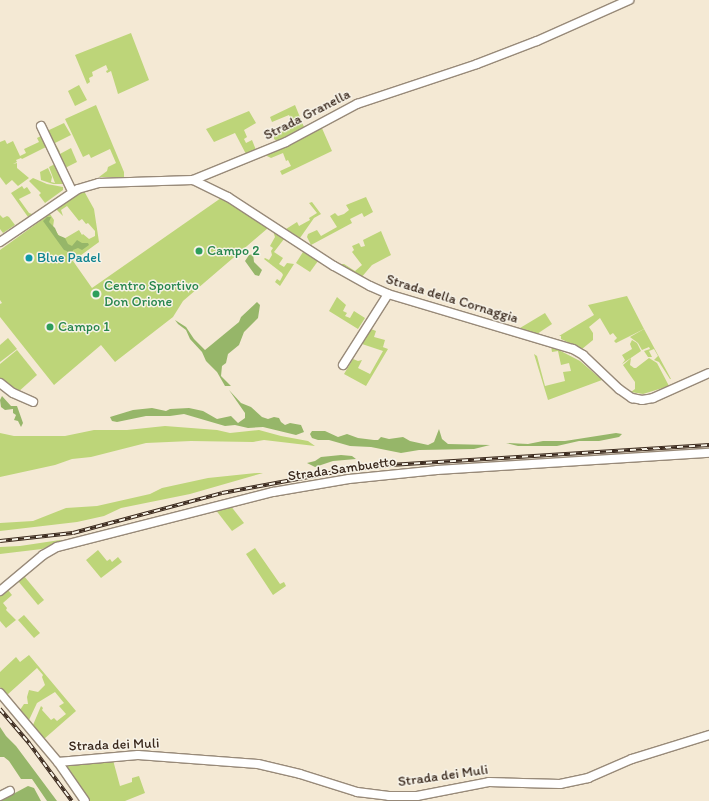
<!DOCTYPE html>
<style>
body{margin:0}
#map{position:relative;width:709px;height:801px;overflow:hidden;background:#f4e9d4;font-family:Itim,sans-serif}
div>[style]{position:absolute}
.green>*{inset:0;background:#bdd579}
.forest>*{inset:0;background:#96b669}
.roads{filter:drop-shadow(1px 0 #988a79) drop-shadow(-1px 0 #988a79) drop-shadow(0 1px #988a79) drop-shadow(0 -1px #988a79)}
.minor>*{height:8px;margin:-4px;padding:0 4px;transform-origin:4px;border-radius:4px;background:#fff}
.rail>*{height:3.5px;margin-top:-1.75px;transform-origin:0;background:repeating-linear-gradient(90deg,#f7f3e8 0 6px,#3b2a1e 0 12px);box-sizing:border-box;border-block:1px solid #3b2a1e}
.dots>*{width:11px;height:11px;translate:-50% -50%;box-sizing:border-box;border:2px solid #f7f3e8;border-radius:50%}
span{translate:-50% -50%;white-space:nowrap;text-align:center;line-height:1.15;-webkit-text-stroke:3px #f7f3e8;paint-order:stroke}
.street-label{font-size:14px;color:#3b2a1e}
.leisure-label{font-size:14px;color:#27864d}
.left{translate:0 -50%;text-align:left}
.culture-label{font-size:14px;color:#0d838f}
</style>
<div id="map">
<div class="green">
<div style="clip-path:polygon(131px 33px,149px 80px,118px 94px,111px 71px,107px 73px,106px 71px,108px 70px,106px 65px,92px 72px,93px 76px,89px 78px,90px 82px,87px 84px,75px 55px)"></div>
<div style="clip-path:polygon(79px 85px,87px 100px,75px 106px,68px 91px)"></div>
<div style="clip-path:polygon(96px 105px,124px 172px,124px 177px,99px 177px,107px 171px,108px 167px,116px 163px,110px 149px,91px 158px,89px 154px,83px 157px,65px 119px)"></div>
<div style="clip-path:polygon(295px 105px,304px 127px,277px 141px,274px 139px,274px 135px,294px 125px,289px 115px,272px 122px,270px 117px)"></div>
<div style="clip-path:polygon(249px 111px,256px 123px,244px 130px,247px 137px,244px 139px,246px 143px,252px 140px,256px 150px,246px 154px,235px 133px,214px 142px,206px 129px)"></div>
<div style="clip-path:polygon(64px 123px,71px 135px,55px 143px,60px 152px,58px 153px,47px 131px)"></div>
<div style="clip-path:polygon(321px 126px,332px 151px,282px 175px,280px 171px,291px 166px,288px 160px,286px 161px,283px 153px,271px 158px,267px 156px,268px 153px)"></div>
<div style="clip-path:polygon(41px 136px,46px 147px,22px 159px,21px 158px,16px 160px,17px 162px,13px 164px,17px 163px,17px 168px,29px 178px,18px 186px,12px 180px,6px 185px,0 177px,0 142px,5px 140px,7px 144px,13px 141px,20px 156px,26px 153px,24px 149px,39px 142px,37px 138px)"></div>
<div style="clip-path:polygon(71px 148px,77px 162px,65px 168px,58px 155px)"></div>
<div style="clip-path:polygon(55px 164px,65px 184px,53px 184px,41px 180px,40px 172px,48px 168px,52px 177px,51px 182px,55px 183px,49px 167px)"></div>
<div style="clip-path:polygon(33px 178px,47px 184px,63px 187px,63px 190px,45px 203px,39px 195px,41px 193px,29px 181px)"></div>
<div style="clip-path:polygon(22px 186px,24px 189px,27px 187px,31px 193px,19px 199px,29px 213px,32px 214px,28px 217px,11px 193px)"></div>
<div style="clip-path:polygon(84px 191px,94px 209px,99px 242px,73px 261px,92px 288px,221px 198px,268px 228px,183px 301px,173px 317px,115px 362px,101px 345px,54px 385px,0 317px,0 304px,2px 303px,0 300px,0 250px,50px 214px,54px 220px,53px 227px,62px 240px,79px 230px,82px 235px,83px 234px,89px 239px,95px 236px,95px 231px,88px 223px,86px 224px,82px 219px,79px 221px,67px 206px,61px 210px,63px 216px,56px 209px,78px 193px)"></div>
<div style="clip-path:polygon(366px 197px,373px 212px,364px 217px,362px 213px,350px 219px,352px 223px,311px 245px,307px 237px,308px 234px,317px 230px,321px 236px,337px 227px,330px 216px,335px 213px,338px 216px,344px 214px,349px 210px,346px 205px)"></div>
<div style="clip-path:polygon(312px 202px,321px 214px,314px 218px,300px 238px,286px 229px,297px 222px,299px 226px,310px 220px,309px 218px,317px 213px,309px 203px)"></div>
<div style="clip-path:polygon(0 215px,3px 218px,7px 216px,9px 217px,15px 225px,3px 233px,0 229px)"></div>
<div style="clip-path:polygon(273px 231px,284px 239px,274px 252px,283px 258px,279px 264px,284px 267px,287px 263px,294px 264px,280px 286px,275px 282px,277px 279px,280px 281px,283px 275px,282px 273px,264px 259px,265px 258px,269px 260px,272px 255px,271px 251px,273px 248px,270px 246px,275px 237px)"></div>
<div style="clip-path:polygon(381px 231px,391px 255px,372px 265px,360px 279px,339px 266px,341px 264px,344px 264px,355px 271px,362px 265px,352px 252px,354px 250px,352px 246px,359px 243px,361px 247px,365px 246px,363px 240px)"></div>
<div style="clip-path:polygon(303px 252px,318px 261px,310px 272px,296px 263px)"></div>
<div style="clip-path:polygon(627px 296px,644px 329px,616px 343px,614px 341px,617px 338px,613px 333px,610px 335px,600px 318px,589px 327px,593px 333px,593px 340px,582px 349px,561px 339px,561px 336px,559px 336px,594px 315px,588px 305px)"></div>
<div style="clip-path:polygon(337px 297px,346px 305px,343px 311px,347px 313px,345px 316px,350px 318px,354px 311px,365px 318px,358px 329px,329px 311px)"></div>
<div style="clip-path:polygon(545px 313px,552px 324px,537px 334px,520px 328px)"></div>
<div style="clip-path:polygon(371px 329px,376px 331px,374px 337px,385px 340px,383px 347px,380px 346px,388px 349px,366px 386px,344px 374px,353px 359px,358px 361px,362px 360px,358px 368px,370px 374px,383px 351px,362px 344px)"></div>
<div style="clip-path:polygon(644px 329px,671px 379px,670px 379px,659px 362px,654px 360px,658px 356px,654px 349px,649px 351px,652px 357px,648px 357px,644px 351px,650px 349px,649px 347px,642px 350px,638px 343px,630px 337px)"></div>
<div style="clip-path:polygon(8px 338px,17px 349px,0 362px,0 345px)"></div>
<div style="clip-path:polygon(632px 340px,637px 343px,641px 351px,622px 364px,625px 360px,622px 355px,632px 349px,630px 344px)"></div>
<div style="clip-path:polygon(551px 346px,580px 361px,602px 380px,548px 400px,534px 354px,537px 356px,545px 386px,565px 381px,563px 372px,571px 371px,569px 363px,561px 365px,558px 351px,552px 352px)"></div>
<div style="clip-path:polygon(17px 350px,37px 375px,17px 393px,0 379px,0 364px)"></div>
<div style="clip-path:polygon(631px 358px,630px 365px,634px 368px,636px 368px,649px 358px,657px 363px,669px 386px,643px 394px,631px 392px,635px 389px,635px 382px,623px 365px)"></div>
<div style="clip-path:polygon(165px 426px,217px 430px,230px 433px,259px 430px,281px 436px,308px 441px,315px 446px,264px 440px,253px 442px,191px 441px,146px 443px,91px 457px,72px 459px,55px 465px,0 477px,0 433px,14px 436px,65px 436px,94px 430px,127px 430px)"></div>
<div style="clip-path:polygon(257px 473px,263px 473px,190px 494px,121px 508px,104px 516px,77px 522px,0 531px,0 523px,33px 521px,66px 508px,97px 506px,150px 494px,162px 488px,208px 478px)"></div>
<div style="clip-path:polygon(230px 505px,244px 523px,232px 531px,215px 509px)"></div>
<div style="clip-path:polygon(60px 540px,61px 541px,42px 549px,0 554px,0 547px,20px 546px)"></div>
<div style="clip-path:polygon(255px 548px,280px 584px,284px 582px,286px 586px,273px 595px,246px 554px)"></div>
<div style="clip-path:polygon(98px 550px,107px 561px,110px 559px,112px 562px,118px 557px,122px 562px,101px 578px,86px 560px)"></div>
<div style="clip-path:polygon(24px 576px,44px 600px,38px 605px,18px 581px)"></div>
<div style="clip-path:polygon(8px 590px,12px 595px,3px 603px,7px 608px,6px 610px,16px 620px,6px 628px,0 621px,0 596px)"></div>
<div style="clip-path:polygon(24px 615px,40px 633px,34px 638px,18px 620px)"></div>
<div style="clip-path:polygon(29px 655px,76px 711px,44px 739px,33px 725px,41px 706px,43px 708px,42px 710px,51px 720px,54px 718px,57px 721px,66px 714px,59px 706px,64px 703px,55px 692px,37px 703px,29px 720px,20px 710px,24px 704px,28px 704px,27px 697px,29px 690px,38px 692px,45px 685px,42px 677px,43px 675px,37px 668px,7px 695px,0 687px,0 672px,16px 657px,20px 662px)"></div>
<div style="clip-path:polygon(113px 760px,120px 786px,132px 782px,132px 778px,139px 776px,145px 793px,125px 801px,88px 801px,64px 767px,65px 764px)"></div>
</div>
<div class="forest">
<div style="clip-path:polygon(47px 217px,51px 217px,49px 222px,55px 228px,58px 235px,65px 238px,68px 244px,72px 246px,77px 240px,82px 243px,88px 243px,89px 245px,82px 250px,78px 248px,73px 250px,72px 253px,76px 258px,71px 256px,67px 251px,64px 250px,43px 221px)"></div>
<div style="clip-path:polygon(253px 254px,254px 262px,262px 270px,259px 276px,255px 275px,245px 261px,249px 255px)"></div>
<div style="clip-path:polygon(257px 302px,260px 305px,258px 318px,244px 332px,239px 345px,228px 354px,226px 363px,222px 366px,221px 376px,231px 386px,225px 386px,217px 372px,206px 361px,202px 352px,190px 339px,186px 330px,178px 324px,175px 320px,186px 327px,194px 339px,205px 350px,239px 322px,241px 317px)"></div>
<div style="clip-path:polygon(229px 390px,241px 403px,251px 407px,262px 417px,268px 419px,274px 417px,279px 418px,281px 422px,285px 425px,290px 423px,301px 425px,304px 432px,296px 435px,263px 427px,248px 428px,235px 425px,225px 426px,184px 414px,170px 416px,146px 416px,117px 422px,112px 421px,110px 417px,133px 410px,152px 408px,166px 411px,170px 409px,189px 408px,203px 411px,217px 419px,231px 416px,238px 423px,245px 418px,245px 413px)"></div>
<div style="clip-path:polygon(2px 396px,11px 406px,17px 406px,23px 423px,21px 427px,18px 421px,14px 420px,16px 415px,13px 413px,13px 409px,5px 410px,1px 407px,0 400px)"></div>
<div style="clip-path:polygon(439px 429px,442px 439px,448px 444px,490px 445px,474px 449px,419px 450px,401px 453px,371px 447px,350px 446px,329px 440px,318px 440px,312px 438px,310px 434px,312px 431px,325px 431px,338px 437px,347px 434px,358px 438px,374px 440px,378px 440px,381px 437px,389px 439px,403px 437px,410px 441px,428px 445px,434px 442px)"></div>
<div style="clip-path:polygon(616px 433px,622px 434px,619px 437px,599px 441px,579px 441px,557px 446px,518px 446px,506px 443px,528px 444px,543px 441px,565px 441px)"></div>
<div style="clip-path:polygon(341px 455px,352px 456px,356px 459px,333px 461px,315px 467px,307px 463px,315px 461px,321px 457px)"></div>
<div style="clip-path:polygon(0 727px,6px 736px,16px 746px,57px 801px,47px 801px,32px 779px,21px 779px,9px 761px,4px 757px,0 757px)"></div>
<div style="clip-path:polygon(28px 786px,34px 788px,41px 801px,0 801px)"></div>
</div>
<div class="roads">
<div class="minor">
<div style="left:41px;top:126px;width:72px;rotate:64.5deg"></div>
<div style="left:193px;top:180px;width:39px;rotate:26deg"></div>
<div style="left:228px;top:197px;width:126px;rotate:33.1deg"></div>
<div style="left:334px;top:266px;width:41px;rotate:29.1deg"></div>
<div style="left:370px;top:286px;width:20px;rotate:24deg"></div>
<div style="left:388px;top:294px;width:193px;rotate:16.6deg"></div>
<div style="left:573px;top:349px;width:12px;rotate:31deg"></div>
<div style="left:583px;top:355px;width:50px;rotate:43.4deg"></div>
<div style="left:619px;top:389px;width:16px;rotate:35deg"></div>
<div style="left:632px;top:398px;width:10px;rotate:11deg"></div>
<div style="left:642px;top:400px;width:11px;rotate:-10deg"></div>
<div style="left:653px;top:398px;width:61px;rotate:-24.1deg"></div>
<div style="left:0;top:242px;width:94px;rotate:-34.2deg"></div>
<div style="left:78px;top:189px;width:22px;rotate:-16deg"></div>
<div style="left:99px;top:183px;width:94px;rotate:-1.8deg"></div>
<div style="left:193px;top:180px;width:100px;rotate:-22.2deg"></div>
<div style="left:286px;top:142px;width:81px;rotate:-28.2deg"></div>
<div style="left:357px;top:104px;width:126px;rotate:-18.4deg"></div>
<div style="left:477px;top:64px;width:64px;rotate:-21deg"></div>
<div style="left:537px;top:41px;width:101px;rotate:-24deg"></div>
<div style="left:343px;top:365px;width:84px;rotate:-57.6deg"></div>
<div style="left:0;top:383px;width:16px;rotate:38deg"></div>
<div style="left:13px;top:393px;width:22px;rotate:24deg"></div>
<div style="left:0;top:591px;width:56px;rotate:-39.9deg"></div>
<div style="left:43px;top:555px;width:16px;rotate:-30deg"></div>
<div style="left:57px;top:547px;width:223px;rotate:-14.3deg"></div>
<div style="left:273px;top:492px;width:77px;rotate:-9.7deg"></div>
<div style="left:349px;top:479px;width:88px;rotate:-5.8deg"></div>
<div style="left:437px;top:470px;width:273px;rotate:-3.6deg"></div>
<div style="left:0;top:693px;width:90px;rotate:50deg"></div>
<div style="left:58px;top:762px;width:47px;rotate:55.3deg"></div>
<div style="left:58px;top:762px;width:80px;rotate:-5deg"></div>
<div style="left:138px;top:755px;width:120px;rotate:4.3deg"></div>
<div style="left:258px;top:764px;width:43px;rotate:13.4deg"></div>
<div style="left:300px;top:774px;width:60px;rotate:17.5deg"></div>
<div style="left:357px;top:792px;width:32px;rotate:7deg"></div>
<div style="left:389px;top:796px;width:28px"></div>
<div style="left:417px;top:796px;width:73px;rotate:-11deg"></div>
<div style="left:489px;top:782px;width:71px;rotate:1.6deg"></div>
<div style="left:560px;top:784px;width:29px;rotate:-12deg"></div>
<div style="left:588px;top:778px;width:48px;rotate:-23.4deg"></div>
<div style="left:632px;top:759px;width:81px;rotate:-17.3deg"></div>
<div style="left:0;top:796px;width:11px;rotate:-27deg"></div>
</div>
</div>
<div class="rail">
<div style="left:0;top:541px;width:73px;rotate:-6.3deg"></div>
<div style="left:73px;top:533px;width:154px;rotate:-15deg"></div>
<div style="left:222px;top:493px;width:126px;rotate:-10.5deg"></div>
<div style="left:346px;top:470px;width:44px;rotate:-6.5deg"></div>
<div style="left:390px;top:465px;width:320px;rotate:-3.6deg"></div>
<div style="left:0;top:709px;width:45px;rotate:49.5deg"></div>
<div style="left:29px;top:743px;width:72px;rotate:53.4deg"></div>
</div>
<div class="dots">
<div style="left:199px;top:251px;background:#2e9e5b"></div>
<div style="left:29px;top:258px;background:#0f9aa8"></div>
<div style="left:96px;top:294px;background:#2e9e5b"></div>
<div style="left:50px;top:327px;background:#2e9e5b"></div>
</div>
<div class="street-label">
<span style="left:307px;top:115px;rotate:-27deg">Strada Granella</span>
<span style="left:452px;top:299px;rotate:17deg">Strada della Cornaggia</span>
<span style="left:342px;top:469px;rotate:-8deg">Strada Sambuetto</span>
<span style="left:114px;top:745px;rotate:-2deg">Strada dei Muli</span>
<span style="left:443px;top:776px;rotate:-8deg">Strada dei Muli</span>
</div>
<div class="leisure-label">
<span class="left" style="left:207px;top:251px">Campo 2</span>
<span class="left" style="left:104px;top:294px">Centro Sportivo<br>Don Orione</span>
<span class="left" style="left:58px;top:327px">Campo 1</span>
</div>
<div class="culture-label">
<span class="left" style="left:37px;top:258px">Blue Padel</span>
</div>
</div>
